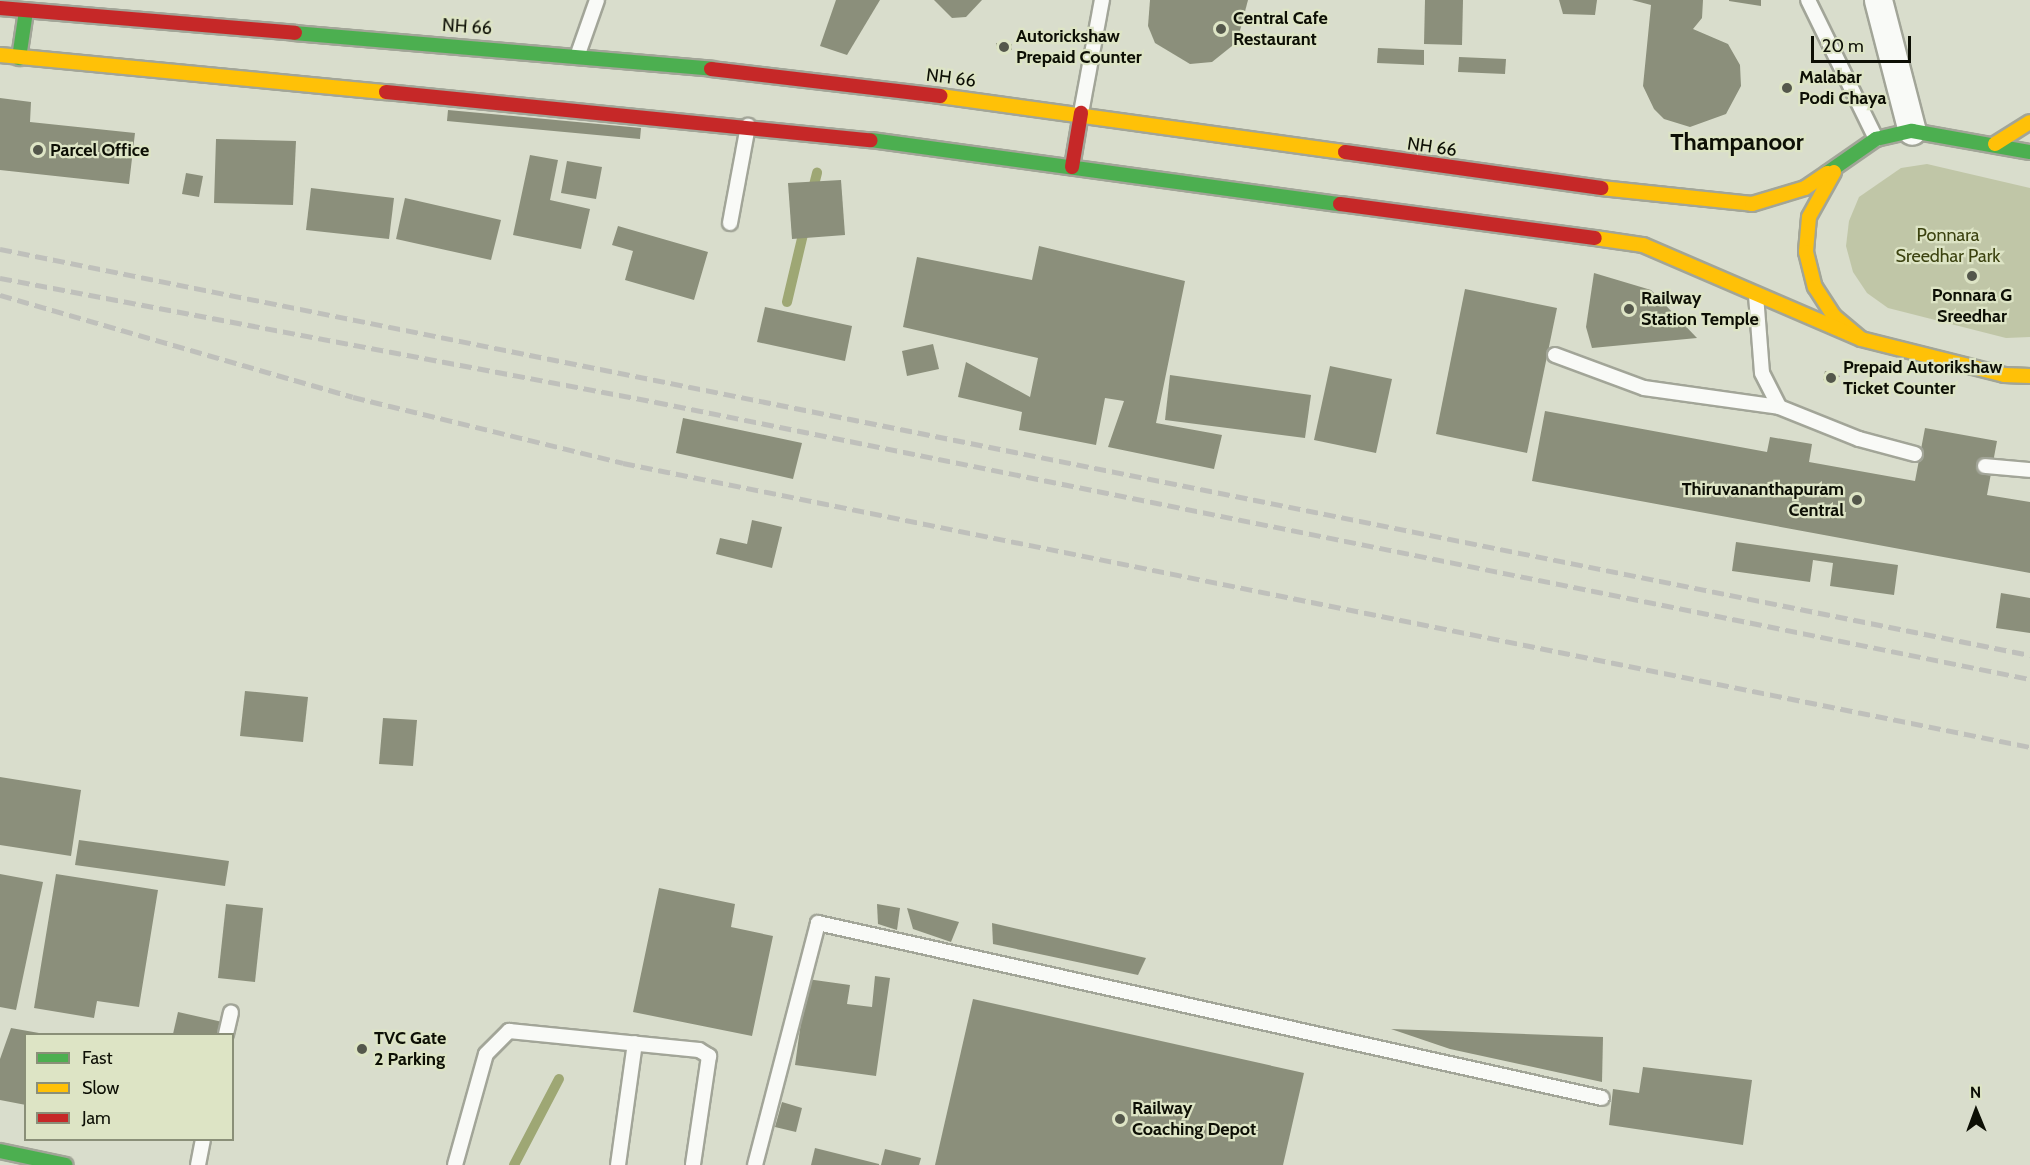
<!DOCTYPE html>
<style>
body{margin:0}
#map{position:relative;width:2030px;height:1165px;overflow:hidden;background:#d9ddcc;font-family:Cabin,sans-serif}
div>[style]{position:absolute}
.green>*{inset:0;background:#c0c6a7}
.stream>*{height:10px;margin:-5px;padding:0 5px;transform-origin:5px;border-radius:5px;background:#9ea774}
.building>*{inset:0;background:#8b8f7b}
.roads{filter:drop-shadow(2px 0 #a2a598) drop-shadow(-2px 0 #a2a598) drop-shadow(0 2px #a2a598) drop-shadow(0 -2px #a2a598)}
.lane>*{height:14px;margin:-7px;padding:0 7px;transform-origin:7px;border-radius:7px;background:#f9faf7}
.street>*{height:27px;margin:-13.5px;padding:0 13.5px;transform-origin:13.5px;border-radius:13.5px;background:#f9faf7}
.fast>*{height:14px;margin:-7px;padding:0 7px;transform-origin:7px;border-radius:7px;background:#4caf50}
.slow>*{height:14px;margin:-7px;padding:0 7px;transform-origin:7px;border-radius:7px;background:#ffc107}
.jam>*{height:14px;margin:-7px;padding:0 7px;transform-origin:7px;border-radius:7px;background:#c62828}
.rail>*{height:4.5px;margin-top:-2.25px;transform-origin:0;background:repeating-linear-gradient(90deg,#bfc0bb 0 12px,transparent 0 18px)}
.dots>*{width:16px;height:16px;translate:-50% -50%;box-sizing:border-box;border:3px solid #dde4c5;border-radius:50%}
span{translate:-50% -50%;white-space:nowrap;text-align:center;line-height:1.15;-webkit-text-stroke:4.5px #dde4c5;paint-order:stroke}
.poi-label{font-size:18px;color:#0d0f05;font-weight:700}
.left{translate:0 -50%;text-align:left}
.right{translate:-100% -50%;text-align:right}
.street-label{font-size:18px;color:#0d0f05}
.park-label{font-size:18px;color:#3b420f}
.district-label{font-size:24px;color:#0d0f05;font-weight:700}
.legend{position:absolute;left:24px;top:1033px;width:210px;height:108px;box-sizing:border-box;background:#dde4c5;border:2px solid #8a8f78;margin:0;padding:8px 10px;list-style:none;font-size:18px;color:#0d0f05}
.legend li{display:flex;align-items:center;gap:12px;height:30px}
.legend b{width:30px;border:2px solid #8a8f78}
.north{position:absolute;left:1946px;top:1081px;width:60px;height:60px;-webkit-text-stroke:4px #dde4c5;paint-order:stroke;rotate:359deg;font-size:16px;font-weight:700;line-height:24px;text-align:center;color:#0d0f05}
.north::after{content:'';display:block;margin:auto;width:21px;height:27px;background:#0d0f05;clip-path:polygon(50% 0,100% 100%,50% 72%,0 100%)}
.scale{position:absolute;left:1811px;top:36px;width:100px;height:27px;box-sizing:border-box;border:3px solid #0d0f05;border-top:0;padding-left:8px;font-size:18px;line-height:21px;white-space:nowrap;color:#0d0f05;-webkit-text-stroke:4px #dde4c5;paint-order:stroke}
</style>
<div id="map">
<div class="green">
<div style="clip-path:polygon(1927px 164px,2030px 188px,2030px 337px,2006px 338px,1888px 308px,1867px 293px,1853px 272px,1846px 246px,1849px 221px,1859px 197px,1901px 168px)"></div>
</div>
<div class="stream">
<div style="left:812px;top:193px;width:21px;rotate:-76deg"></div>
<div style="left:787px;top:302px;width:78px;rotate:-76.7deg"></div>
<div style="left:514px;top:1165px;width:97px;rotate:-62.4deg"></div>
</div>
<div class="building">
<div style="clip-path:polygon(836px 0,880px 0,847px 55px,820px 46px)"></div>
<div style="clip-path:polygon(934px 0,982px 0,966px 17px,952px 18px)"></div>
<div style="clip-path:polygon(1150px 0,1248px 0,1237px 42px,1212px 62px,1190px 64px,1155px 43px,1148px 26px)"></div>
<div style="clip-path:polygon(1425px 0,1463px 0,1462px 45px,1424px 44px)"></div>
<div style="clip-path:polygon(1559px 0,1597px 0,1595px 15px,1563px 14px)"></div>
<div style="clip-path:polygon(1632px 0,1703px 0,1702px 18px,1693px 29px,1728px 44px,1740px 65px,1741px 86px,1726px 114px,1690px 127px,1664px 119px,1654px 109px,1643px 86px,1651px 5px)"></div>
<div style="clip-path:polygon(1729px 0,1761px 0,1761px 6px,1729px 1px)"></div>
<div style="clip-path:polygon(996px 43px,1012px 44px,1012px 50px,997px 50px)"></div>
<div style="clip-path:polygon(1378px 48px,1424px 50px,1424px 65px,1377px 63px)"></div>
<div style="clip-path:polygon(1459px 57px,1506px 59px,1505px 74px,1458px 72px)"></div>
<div style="clip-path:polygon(0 98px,31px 102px,30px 122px,135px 133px,129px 184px,0 170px)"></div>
<div style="clip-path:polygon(448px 110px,641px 128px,640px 139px,447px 121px)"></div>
<div style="clip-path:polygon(216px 139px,296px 141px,293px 205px,214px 203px)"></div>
<div style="clip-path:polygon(530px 155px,558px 160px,550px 200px,590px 209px,581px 249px,513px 235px)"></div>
<div style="clip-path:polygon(567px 161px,602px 167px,596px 199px,561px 193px)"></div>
<div style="clip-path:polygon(186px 173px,203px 176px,199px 197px,182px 194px)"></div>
<div style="clip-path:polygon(841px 180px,845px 235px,792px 239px,788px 183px)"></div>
<div style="clip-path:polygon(311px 188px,394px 198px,389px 239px,306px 230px)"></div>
<div style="clip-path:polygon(405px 198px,501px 220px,491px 260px,396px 239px)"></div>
<div style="clip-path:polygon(618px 226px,708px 252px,694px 300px,625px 280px,633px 251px,612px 245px)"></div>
<div style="clip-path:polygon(1039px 246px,1185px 281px,1156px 423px,1222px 435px,1214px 469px,1108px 447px,1124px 401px,1105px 398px,1096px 445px,1019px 430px,1022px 412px,958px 397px,966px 362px,1030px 397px,1038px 358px,903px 327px,917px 257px,1032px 280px)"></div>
<div style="clip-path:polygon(1594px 273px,1651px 290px,1697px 338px,1592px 348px,1586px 327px)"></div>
<div style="clip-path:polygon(1465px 289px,1557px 308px,1527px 453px,1436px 434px)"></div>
<div style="clip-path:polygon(765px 307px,852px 326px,845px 361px,757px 342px)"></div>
<div style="clip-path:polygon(933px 344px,939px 369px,907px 376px,902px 351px)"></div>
<div style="clip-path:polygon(1330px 366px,1392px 379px,1376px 453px,1314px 440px)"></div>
<div style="clip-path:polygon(1825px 371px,1840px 376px,1833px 383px,1823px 380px)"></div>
<div style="clip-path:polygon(1170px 375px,1311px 395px,1305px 438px,1165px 420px)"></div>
<div style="clip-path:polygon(1545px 411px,1767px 452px,1770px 437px,1812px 444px,1809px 462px,1915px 481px,1925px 428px,1997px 441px,1987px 495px,2030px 502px,2030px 573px,1532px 481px)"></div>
<div style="clip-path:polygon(683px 418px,802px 443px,793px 479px,676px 453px)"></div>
<div style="clip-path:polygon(752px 520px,782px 527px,772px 568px,716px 554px,720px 538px,747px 544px)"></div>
<div style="clip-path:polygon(1736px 542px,1898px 565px,1894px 595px,1830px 586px,1833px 563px,1813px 560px,1810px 582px,1732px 571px)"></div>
<div style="clip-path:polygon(2001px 593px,2030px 598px,2030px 633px,1996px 628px)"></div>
<div style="clip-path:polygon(245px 691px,308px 697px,303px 742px,240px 736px)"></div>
<div style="clip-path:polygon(383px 718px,417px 720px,413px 766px,379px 764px)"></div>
<div style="clip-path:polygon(0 777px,81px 790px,71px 856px,0 845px)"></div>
<div style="clip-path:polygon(79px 840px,229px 861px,225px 886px,75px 865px)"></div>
<div style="clip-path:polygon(0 874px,43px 882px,16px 1010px,0 1007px)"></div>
<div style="clip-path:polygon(56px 874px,158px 890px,139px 1007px,97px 1001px,94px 1018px,34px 1008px)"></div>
<div style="clip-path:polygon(659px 888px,735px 904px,731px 927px,773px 936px,752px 1036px,633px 1012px)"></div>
<div style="clip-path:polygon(226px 904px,263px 908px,255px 982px,218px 978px)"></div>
<div style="clip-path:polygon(877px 904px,900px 908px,897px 930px,878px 924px)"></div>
<div style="clip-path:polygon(907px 908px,959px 922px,951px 942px,913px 929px)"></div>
<div style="clip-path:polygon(992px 923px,1133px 955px,1146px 958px,1138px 975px,993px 944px)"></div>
<div style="clip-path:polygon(875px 976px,890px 978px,876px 1076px,795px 1065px,807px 979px,850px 985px,847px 1004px,872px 1007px)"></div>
<div style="clip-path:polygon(973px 999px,1304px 1073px,1283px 1165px,935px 1165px)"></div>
<div style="clip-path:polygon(178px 1012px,227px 1023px,225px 1034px,173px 1034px)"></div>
<div style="clip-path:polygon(11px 1028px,39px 1033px,26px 1034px,26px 1105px,0 1100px,0 1059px)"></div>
<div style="clip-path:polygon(1391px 1029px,1603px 1037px,1602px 1082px,1450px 1049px)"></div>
<div style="clip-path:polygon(1643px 1067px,1752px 1080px,1743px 1145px,1609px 1125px,1613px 1089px,1639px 1093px)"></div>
<div style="clip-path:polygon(782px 1102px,802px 1108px,796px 1132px,775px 1127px)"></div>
<div style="clip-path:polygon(815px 1148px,879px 1164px,879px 1165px,811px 1165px)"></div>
<div style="clip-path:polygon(885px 1149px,921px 1158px,919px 1165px,881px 1165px)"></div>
</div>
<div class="roads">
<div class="lane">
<div style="left:1808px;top:0;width:155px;rotate:63.9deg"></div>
<div style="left:578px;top:54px;width:57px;rotate:-70.6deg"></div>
<div style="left:1081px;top:113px;width:115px;rotate:-79.5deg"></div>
<div style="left:730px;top:223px;width:99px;rotate:-79.5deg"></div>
<div style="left:1756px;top:295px;width:78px;rotate:85.6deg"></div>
<div style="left:1762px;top:373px;width:38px;rotate:63deg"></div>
<div style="left:1779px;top:407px;width:86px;rotate:21.8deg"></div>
<div style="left:1859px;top:439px;width:58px;rotate:15deg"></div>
<div style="left:1555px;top:355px;width:95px;rotate:20.3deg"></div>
<div style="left:1644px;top:388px;width:136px;rotate:8deg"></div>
<div style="left:1985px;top:466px;width:45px;rotate:5.1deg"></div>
<div style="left:226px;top:1034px;width:22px;rotate:-77deg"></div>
<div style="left:198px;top:1165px;width:25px;rotate:-79deg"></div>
<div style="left:455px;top:1165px;width:115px;rotate:-74.4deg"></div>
<div style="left:486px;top:1054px;width:33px;rotate:-45deg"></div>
<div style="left:509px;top:1031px;width:191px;rotate:5.7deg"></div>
<div style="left:699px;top:1050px;width:12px;rotate:31deg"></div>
<div style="left:709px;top:1056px;width:110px;rotate:98.4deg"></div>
<div style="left:618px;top:1165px;width:123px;rotate:-82.1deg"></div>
<div style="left:755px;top:1165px;width:250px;rotate:-75.4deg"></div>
<div style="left:818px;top:923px;width:803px;rotate:12.58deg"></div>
</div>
<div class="street">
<div style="left:1878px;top:0;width:135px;rotate:75.5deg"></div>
</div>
<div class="fast">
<div style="left:295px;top:33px;width:418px;rotate:4.9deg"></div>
<div style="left:19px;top:58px;width:48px;rotate:-81.5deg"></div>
<div style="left:871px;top:140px;width:473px;rotate:7.8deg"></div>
<div style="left:1827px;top:173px;width:60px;rotate:-34.8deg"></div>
<div style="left:1876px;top:139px;width:37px;rotate:-13deg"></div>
<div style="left:1912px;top:131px;width:120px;rotate:10.1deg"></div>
<div style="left:0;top:1151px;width:67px;rotate:12deg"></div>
</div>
<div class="slow">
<div style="left:0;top:55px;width:388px;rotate:5.5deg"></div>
<div style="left:940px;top:96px;width:409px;rotate:7.9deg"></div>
<div style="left:1995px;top:144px;width:41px;rotate:-32.2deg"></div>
<div style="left:1834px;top:172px;width:51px;rotate:119.1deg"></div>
<div style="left:1809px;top:217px;width:35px;rotate:95deg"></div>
<div style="left:1806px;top:252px;width:36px;rotate:76deg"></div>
<div style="left:1815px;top:287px;width:35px;rotate:57deg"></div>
<div style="left:1834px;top:316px;width:35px;rotate:40deg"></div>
<div style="left:1861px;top:339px;width:147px;rotate:14.1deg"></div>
<div style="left:2004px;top:375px;width:26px;rotate:2deg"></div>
<div style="left:1601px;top:188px;width:152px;rotate:6deg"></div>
<div style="left:1752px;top:204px;width:55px;rotate:-16.8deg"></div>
<div style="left:1805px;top:188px;width:27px;rotate:-34deg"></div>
<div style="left:1595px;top:238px;width:49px;rotate:8.3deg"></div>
<div style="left:1643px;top:245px;width:237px;rotate:23.3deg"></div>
</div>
<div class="jam">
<div style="left:0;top:8px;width:296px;rotate:4.8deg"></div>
<div style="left:711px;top:69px;width:231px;rotate:6.7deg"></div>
<div style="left:386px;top:92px;width:487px;rotate:5.7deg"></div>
<div style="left:1345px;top:152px;width:259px;rotate:8deg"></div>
<div style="left:1072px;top:167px;width:55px;rotate:-80.5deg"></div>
<div style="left:1340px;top:204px;width:257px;rotate:7.6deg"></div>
</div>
</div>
<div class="rail">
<div style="left:0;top:249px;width:2070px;rotate:11.31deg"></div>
<div style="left:0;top:278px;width:668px;rotate:10.7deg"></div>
<div style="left:656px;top:402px;width:1402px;rotate:11.4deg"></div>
<div style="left:0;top:295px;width:367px;rotate:16.1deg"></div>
<div style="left:353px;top:397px;width:278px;rotate:13.7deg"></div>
<div style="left:623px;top:463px;width:1435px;rotate:11.41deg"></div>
</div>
<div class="dots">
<div style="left:1221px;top:29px;background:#54574b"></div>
<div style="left:1004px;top:47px;background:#54574b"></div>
<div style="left:1787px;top:88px;background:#54574b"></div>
<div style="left:38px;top:150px;background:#54574b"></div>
<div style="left:1972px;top:276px;background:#54574b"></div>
<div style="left:1629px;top:309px;background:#54574b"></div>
<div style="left:1831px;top:378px;background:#54574b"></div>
<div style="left:1857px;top:500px;background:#54574b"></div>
<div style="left:362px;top:1049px;background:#54574b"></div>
<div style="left:1120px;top:1119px;background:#54574b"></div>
</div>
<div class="poi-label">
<span class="left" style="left:1233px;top:29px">Central Cafe<br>Restaurant</span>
<span class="left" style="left:1016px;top:47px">Autorickshaw<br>Prepaid Counter</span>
<span class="left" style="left:1799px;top:88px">Malabar<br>Podi Chaya</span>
<span class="left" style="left:50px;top:150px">Parcel Office</span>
<span style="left:1972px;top:306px">Ponnara G<br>Sreedhar</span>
<span class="left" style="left:1641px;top:309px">Railway<br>Station Temple</span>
<span class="left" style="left:1843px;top:378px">Prepaid Autorikshaw<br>Ticket Counter</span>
<span class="right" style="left:1844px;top:500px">Thiruvananthapuram<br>Central</span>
<span class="left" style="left:374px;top:1049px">TVC Gate<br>2 Parking</span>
<span class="left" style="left:1132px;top:1119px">Railway<br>Coaching Depot</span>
</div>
<div class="street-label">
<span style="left:467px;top:27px;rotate:4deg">NH 66</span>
<span style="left:951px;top:78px;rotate:7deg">NH 66</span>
<span style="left:1432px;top:147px;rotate:8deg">NH 66</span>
</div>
<div class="park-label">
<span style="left:1948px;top:246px">Ponnara<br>Sreedhar Park</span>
</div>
<div class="district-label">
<span style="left:1737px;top:142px">Thampanoor</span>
</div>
<ul class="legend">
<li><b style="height:8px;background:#4caf50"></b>Fast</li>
<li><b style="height:8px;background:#ffc107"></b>Slow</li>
<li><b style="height:8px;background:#c62828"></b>Jam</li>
</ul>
<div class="north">N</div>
<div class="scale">20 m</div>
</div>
